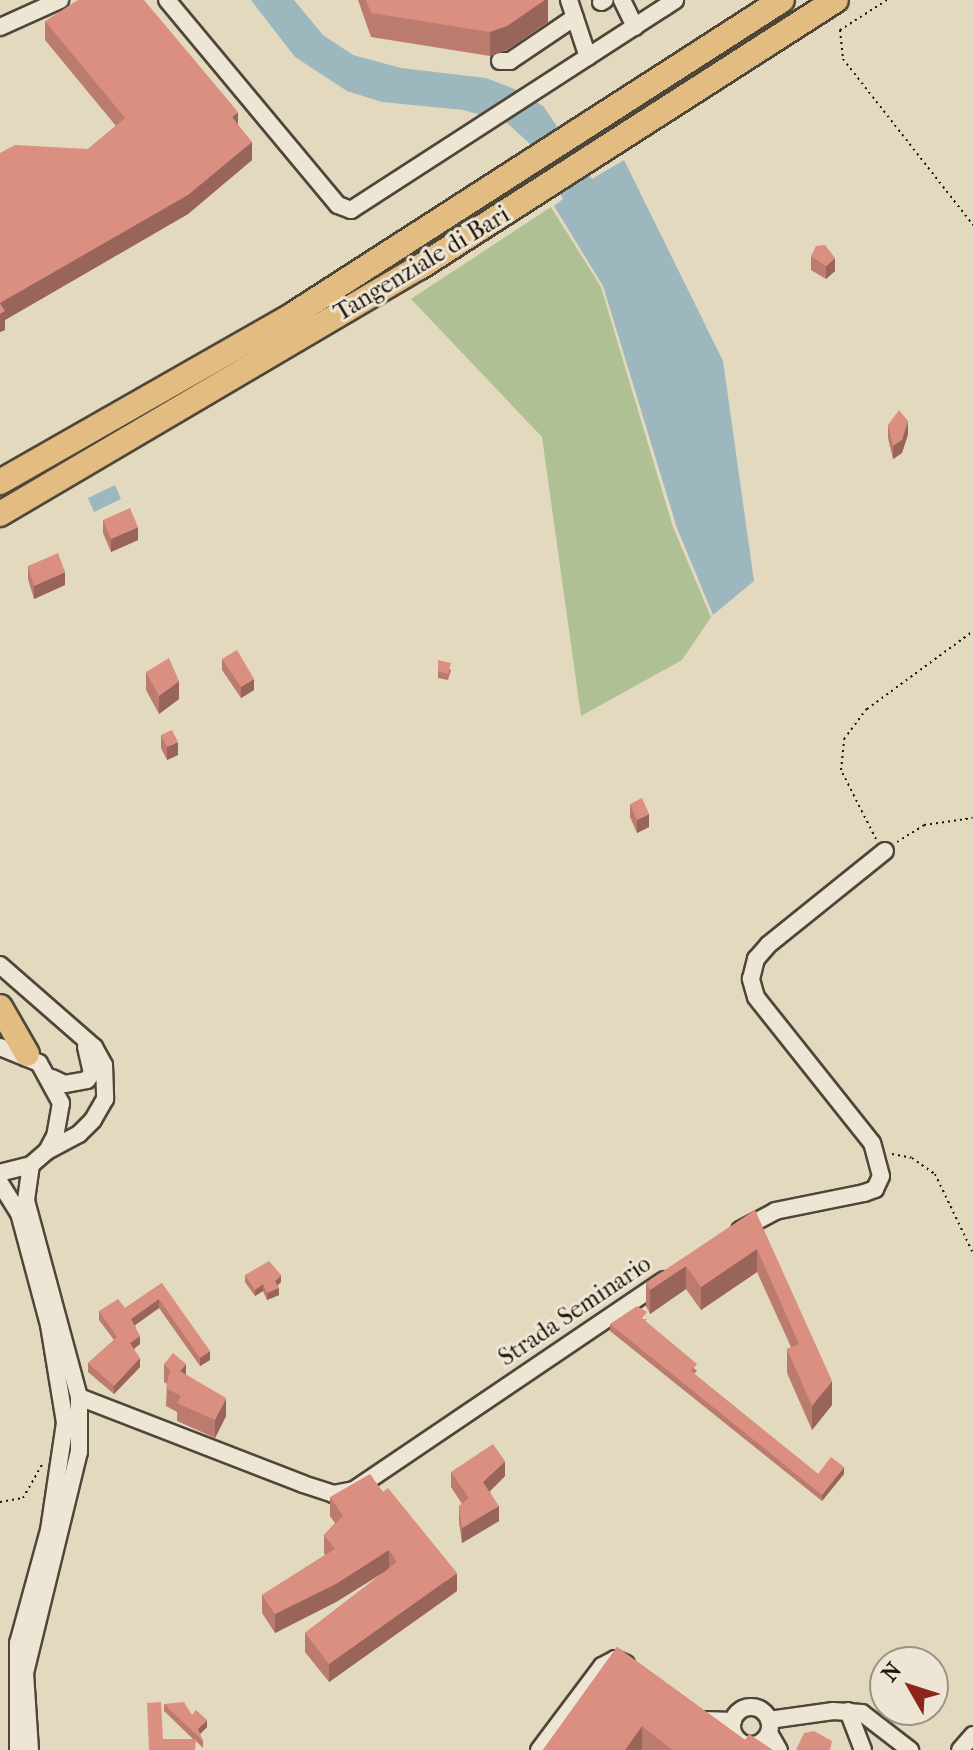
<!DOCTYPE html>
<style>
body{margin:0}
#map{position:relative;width:973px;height:1750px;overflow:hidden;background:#e3d9bf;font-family:"IM FELL French Canon",serif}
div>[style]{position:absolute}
.green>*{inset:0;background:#b0c095}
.water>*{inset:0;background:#9cb7be}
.path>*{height:2px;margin-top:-1px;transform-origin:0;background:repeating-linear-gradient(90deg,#1e150d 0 2px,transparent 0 6px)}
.roads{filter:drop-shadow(2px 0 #4f463a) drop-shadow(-2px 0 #4f463a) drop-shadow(0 2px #4f463a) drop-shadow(0 -2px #4f463a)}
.minor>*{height:16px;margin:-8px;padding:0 8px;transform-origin:8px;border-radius:8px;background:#ede6d5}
.minor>.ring{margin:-8px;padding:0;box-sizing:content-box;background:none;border:16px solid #ede6d5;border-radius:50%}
.highway>*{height:24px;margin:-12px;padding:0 12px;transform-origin:12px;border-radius:12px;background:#e2bc80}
.wall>*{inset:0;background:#bc7b6f}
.shaded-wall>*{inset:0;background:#99645a}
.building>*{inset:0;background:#db8f81}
span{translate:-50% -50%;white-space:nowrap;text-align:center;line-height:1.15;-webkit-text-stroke:6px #ede6d5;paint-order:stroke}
.street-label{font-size:24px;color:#1e150d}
.north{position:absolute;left:869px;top:1646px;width:80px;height:80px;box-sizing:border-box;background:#ede6d5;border:2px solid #9a9285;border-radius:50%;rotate:309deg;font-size:22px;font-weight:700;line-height:32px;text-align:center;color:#1e150d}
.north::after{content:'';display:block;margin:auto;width:28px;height:36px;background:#8f2418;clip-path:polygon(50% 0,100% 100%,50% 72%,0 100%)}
</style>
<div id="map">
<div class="green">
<div style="clip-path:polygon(551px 207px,601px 287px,673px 527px,711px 617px,682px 660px,581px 716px,542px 437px,411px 299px)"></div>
</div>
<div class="water">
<div style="clip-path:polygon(251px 0,294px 0,323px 35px,353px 55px,401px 68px,486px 78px,522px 92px,544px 107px,592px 179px,624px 160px,723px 361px,754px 581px,713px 615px,677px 528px,603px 286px,554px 206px,563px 199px,530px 144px,506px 122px,463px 110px,382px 102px,347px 91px,295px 57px)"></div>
<div style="clip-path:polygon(115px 485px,121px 499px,94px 512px,88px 498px)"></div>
</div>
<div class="path">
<div style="left:887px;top:0;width:56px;rotate:147.4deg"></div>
<div style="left:840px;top:30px;width:29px;rotate:84deg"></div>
<div style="left:843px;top:59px;width:211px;rotate:51.9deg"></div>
<div style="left:876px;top:839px;width:77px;rotate:-116.9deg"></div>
<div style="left:841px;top:770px;width:31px;rotate:-84deg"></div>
<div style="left:844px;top:739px;width:38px;rotate:-53deg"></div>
<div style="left:867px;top:709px;width:132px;rotate:-36.3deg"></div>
<div style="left:897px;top:842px;width:32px;rotate:-32deg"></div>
<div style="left:924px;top:825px;width:49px;rotate:-8.1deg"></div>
<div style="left:892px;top:1154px;width:20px;rotate:11deg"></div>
<div style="left:912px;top:1158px;width:28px;rotate:35deg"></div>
<div style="left:935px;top:1174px;width:88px;rotate:64.3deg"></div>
<div style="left:0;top:1502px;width:23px;rotate:-10deg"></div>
<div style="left:23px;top:1498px;width:40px;rotate:-60.3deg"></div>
</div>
<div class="roads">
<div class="minor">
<div style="left:167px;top:0;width:267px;rotate:50.2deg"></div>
<div style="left:338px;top:205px;width:14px;rotate:21deg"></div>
<div style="left:351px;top:210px;width:386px;rotate:-32.9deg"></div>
<div style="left:569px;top:0;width:60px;rotate:71.6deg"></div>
<div style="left:622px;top:0;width:30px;rotate:64deg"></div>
<div style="left:601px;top:2px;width:4px;rotate:-27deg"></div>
<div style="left:0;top:27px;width:66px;rotate:-24.2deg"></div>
<div style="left:500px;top:61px;width:10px"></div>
<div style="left:510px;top:61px;width:78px;rotate:-34.1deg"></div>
<div style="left:0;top:965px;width:125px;rotate:41.1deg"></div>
<div style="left:94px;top:1047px;width:21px;rotate:61deg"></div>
<div style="left:104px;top:1065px;width:34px;rotate:88deg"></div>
<div style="left:105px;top:1099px;width:24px;rotate:120deg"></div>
<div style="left:93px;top:1120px;width:20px;rotate:135deg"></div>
<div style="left:79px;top:1134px;width:36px;rotate:152deg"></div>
<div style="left:0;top:1047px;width:42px;rotate:22.3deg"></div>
<div style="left:39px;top:1063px;width:46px;rotate:61.2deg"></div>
<div style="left:61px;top:1103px;width:34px;rotate:100deg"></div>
<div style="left:55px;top:1136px;width:17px;rotate:118deg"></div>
<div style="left:47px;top:1151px;width:21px;rotate:139deg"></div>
<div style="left:31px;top:1165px;width:32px;rotate:166deg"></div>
<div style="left:52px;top:1078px;width:14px;rotate:25deg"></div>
<div style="left:65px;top:1084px;width:22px;rotate:-10deg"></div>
<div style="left:87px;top:1080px;width:9px;rotate:-54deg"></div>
<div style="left:92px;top:1073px;width:27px;rotate:-103deg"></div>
<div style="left:0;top:1183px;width:36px;rotate:58deg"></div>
<div style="left:19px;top:1213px;width:116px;rotate:75deg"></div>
<div style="left:49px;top:1325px;width:99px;rotate:80.7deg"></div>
<div style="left:65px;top:1423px;width:108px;rotate:98.5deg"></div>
<div style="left:49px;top:1530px;width:117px;rotate:105.3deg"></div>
<div style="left:18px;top:1643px;width:107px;rotate:90deg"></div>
<div style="left:740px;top:1230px;width:40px;rotate:-28deg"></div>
<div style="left:775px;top:1211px;width:91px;rotate:-11.4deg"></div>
<div style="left:864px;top:1193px;width:12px;rotate:-20deg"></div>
<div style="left:875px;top:1189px;width:14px;rotate:-65deg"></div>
<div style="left:881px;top:1176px;width:34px;rotate:-105deg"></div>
<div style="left:872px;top:1143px;width:186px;rotate:-128.5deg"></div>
<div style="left:756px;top:997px;width:19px;rotate:-106deg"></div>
<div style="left:751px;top:979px;width:21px;rotate:-76deg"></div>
<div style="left:756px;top:959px;width:18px;rotate:-49deg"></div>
<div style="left:768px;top:945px;width:150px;rotate:-38.8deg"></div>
<div style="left:79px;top:1397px;width:240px;rotate:21.2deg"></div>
<div style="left:303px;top:1484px;width:32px;rotate:18deg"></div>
<div style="left:333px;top:1494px;width:21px;rotate:-11deg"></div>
<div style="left:354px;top:1490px;width:374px;rotate:-34.1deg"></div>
<div class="ring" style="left:732px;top:1707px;width:22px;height:22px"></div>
<div style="left:848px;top:1711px;width:42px;rotate:69deg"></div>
<div style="left:703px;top:1720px;width:30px;rotate:2deg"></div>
<div style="left:769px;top:1720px;width:65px;rotate:-8deg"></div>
<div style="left:833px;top:1711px;width:29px;rotate:4deg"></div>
<div style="left:862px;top:1713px;width:61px;rotate:37.6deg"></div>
<div style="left:769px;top:1733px;width:20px;rotate:60deg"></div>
<div style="left:30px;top:1750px;width:77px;rotate:-93.7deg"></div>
<div style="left:25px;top:1673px;width:228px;rotate:-76.3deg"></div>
<div style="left:79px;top:1452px;width:55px;rotate:-90deg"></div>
<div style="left:79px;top:1397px;width:204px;rotate:-105.1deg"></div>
<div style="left:26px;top:1200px;width:35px;rotate:-82deg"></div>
<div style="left:539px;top:1750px;width:105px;rotate:-53.1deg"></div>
<div style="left:602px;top:1666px;width:15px;rotate:-28deg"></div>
<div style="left:615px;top:1659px;width:12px;rotate:24deg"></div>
<div style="left:960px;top:1750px;width:20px;rotate:-49deg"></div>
</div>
<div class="highway">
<div style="left:0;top:482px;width:339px;rotate:-29.7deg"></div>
<div style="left:294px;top:314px;width:580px;rotate:-32.76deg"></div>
<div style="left:0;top:514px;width:487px;rotate:-30.5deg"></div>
<div style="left:420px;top:267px;width:494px;rotate:-32.7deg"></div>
<div style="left:0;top:1007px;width:54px;rotate:60.1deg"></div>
</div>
</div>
<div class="wall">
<div style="clip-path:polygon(358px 0,548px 0,548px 22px,507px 50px,490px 56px,371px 37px)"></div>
<div style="clip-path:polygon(45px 21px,238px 124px,252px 160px,188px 214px,5px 320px,5px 330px,0 332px,0 153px,88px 149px,116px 126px,45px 40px)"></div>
<div style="clip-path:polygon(811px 256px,835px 271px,826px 279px,811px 270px)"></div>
<div style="clip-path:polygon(888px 425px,908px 434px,902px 453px,893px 459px,888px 438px)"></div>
<div style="clip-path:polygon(103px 520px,138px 540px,111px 552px,103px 533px)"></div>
<div style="clip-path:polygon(28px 566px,65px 585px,34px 599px,28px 579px)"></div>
<div style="clip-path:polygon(222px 659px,254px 690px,241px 698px,222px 670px)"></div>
<div style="clip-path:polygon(438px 660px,451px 670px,448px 680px,438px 678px)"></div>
<div style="clip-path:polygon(146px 672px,179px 699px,159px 714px,146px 690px)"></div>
<div style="clip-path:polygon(161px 735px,178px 755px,167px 760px,161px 748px)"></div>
<div style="clip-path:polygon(630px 804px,649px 827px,637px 833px,630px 817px)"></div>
<div style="clip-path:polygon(755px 1210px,832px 1405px,812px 1430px,787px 1373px,787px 1349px,791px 1347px,757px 1272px,701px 1310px,686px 1289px,650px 1314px,646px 1306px,646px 1283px)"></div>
<div style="clip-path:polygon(245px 1275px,281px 1282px,278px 1285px,279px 1295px,267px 1300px,263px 1291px,255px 1296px,245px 1282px)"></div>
<div style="clip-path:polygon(162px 1283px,210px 1360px,200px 1366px,159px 1308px,135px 1325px,140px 1344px,134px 1349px,140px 1367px,114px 1394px,88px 1372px,88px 1363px,114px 1340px,99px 1320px,99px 1311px,125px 1308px)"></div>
<div style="clip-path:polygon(647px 1319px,645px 1321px,697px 1371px,694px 1374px,818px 1474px,844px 1474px,822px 1501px,610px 1331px,610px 1324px)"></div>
<div style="clip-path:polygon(164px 1364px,186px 1375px,226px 1416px,215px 1438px,177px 1421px,177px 1412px,166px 1406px,167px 1384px,164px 1382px)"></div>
<div style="clip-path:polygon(451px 1472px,505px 1476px,490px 1491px,499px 1521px,462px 1543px,459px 1522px,459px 1506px,462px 1504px,451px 1487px)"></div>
<div style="clip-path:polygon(330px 1497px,457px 1591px,329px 1682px,305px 1652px,305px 1633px,384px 1572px,336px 1602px,275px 1633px,262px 1613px,262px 1595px,325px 1555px,324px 1553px,324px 1535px,335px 1523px,330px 1516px)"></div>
<div style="clip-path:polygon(617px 1647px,745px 1740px,773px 1750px,543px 1750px)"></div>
<div style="clip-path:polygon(164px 1704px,192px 1715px,207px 1727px,200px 1734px,203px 1741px,203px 1748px,196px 1741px,163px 1739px,193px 1739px,164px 1711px)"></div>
</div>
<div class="shaded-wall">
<div style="clip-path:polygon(545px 0,548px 0,548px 22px,507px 50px,490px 56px,490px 32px)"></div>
<div style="clip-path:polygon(238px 112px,238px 131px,232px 117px)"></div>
<div style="clip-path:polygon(252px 142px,252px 160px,188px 214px,5px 320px,5px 330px,0 332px,0 303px)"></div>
<div style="clip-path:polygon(835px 258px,835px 271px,826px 279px,826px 266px)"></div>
<div style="clip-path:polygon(908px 421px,908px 434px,902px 453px,893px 459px,893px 446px)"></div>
<div style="clip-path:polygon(138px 527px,138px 540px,111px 552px,111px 539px)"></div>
<div style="clip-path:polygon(65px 572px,65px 585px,34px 599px,34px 586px)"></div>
<div style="clip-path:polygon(254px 679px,254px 690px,241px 698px,241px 687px)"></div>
<div style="clip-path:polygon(179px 681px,179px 699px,159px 714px,159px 696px)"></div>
<div style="clip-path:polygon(178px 742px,178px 755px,167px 760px,167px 747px)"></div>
<div style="clip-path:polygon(649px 814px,649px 827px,637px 833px,637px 820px)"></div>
<div style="clip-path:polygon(757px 1249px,757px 1272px,701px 1310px,701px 1287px)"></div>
<div style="clip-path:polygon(686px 1266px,686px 1289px,650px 1314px,650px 1290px)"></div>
<div style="clip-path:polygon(281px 1275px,281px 1282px,275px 1287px,275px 1281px)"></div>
<div style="clip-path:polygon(263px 1284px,263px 1291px,255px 1296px,255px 1290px)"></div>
<div style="clip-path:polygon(279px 1288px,279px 1295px,267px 1300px,267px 1293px)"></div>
<div style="clip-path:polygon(159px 1299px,159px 1308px,131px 1328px,131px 1319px)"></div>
<div style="clip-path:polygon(140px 1336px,140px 1344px,130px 1352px,130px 1343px)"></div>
<div style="clip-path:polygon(210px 1351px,210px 1360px,200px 1366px,200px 1358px)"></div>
<div style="clip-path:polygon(140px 1358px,140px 1367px,114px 1394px,114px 1386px)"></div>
<div style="clip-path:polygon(186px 1364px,186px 1381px,180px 1371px)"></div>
<div style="clip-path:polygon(832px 1381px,832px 1405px,812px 1430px,812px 1406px)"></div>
<div style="clip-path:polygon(226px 1398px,226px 1416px,215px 1438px,215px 1420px)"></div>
<div style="clip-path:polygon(505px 1461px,505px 1476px,483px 1498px,483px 1482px)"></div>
<div style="clip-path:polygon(844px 1467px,844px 1474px,822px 1501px,822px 1495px)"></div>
<div style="clip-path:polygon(499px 1506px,499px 1521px,462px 1543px,462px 1528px)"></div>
<div style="clip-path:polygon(389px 1550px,389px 1569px,336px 1602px,275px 1633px,275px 1614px)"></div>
<div style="clip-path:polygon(457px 1573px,457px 1591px,329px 1682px,329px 1664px)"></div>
<div style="clip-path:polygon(207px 1720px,207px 1727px,198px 1736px,198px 1729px)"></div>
<div style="clip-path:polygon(642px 1726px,642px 1750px,625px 1750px)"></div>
</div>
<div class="building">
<div style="clip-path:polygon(78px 0,144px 0,238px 112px,232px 117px,252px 142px,188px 195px,0 303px,5px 311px,0 314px,0 153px,15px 145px,88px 149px,125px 118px,45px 21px)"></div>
<div style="clip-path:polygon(366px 0,545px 0,507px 26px,490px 32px,371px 13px)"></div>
<div style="clip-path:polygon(825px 245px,835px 258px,826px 266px,811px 256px,816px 246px)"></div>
<div style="clip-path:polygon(899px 410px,908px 421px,902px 440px,893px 446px,888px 425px)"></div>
<div style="clip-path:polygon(130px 508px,138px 527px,111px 539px,103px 520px)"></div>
<div style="clip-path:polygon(58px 553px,65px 572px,34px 586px,28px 566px)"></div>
<div style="clip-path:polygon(237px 650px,254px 679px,241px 687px,222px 659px)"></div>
<div style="clip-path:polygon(169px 658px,179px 681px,159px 696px,146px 672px)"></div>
<div style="clip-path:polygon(438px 660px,451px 663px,448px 674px,438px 671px)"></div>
<div style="clip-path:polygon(172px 730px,178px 742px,167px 747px,161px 735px)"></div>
<div style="clip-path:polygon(642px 798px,649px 814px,637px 820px,630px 804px)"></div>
<div style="clip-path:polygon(755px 1210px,832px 1381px,812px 1406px,787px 1349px,799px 1344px,757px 1249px,701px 1287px,686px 1266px,650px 1290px,646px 1283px)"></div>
<div style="clip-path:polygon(269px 1261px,281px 1275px,275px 1281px,279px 1288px,267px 1293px,263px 1284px,255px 1290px,245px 1275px)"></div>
<div style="clip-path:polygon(162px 1283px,210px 1351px,200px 1358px,159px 1299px,131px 1319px,140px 1336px,130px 1343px,140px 1358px,114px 1386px,88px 1363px,117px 1337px,99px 1311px,118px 1299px,125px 1308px)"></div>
<div style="clip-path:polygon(637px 1306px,647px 1312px,642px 1318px,697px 1364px,691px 1371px,818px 1474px,831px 1457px,844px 1467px,822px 1495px,610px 1324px)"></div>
<div style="clip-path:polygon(173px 1353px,186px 1364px,180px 1371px,226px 1398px,215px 1420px,177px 1403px,181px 1396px,166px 1388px,170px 1370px,164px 1364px)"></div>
<div style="clip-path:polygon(493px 1444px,505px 1461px,483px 1482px,499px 1506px,462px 1528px,459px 1506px,469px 1498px,451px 1472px)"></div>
<div style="clip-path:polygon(370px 1474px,383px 1492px,388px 1488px,457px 1573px,329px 1664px,305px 1633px,397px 1562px,389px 1550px,336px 1584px,275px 1614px,262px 1595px,335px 1549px,324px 1535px,343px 1516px,330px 1497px)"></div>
<div style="clip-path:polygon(617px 1647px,745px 1740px,749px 1734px,773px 1750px,672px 1750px,642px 1726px,625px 1750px,543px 1750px)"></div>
<div style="clip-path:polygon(161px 1702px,163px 1739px,196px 1739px,195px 1750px,149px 1750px,147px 1703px)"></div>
<div style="clip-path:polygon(184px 1702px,192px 1715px,196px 1710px,207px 1720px,198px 1729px,203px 1741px,164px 1704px)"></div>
<div style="clip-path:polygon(814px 1731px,832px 1741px,830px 1750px,796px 1750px,804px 1733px)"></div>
</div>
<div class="street-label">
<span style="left:422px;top:264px;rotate:-31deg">Tangenziale di Bari</span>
<span style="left:575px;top:1311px;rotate:-34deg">Strada Seminario</span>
</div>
<div class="north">N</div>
</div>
